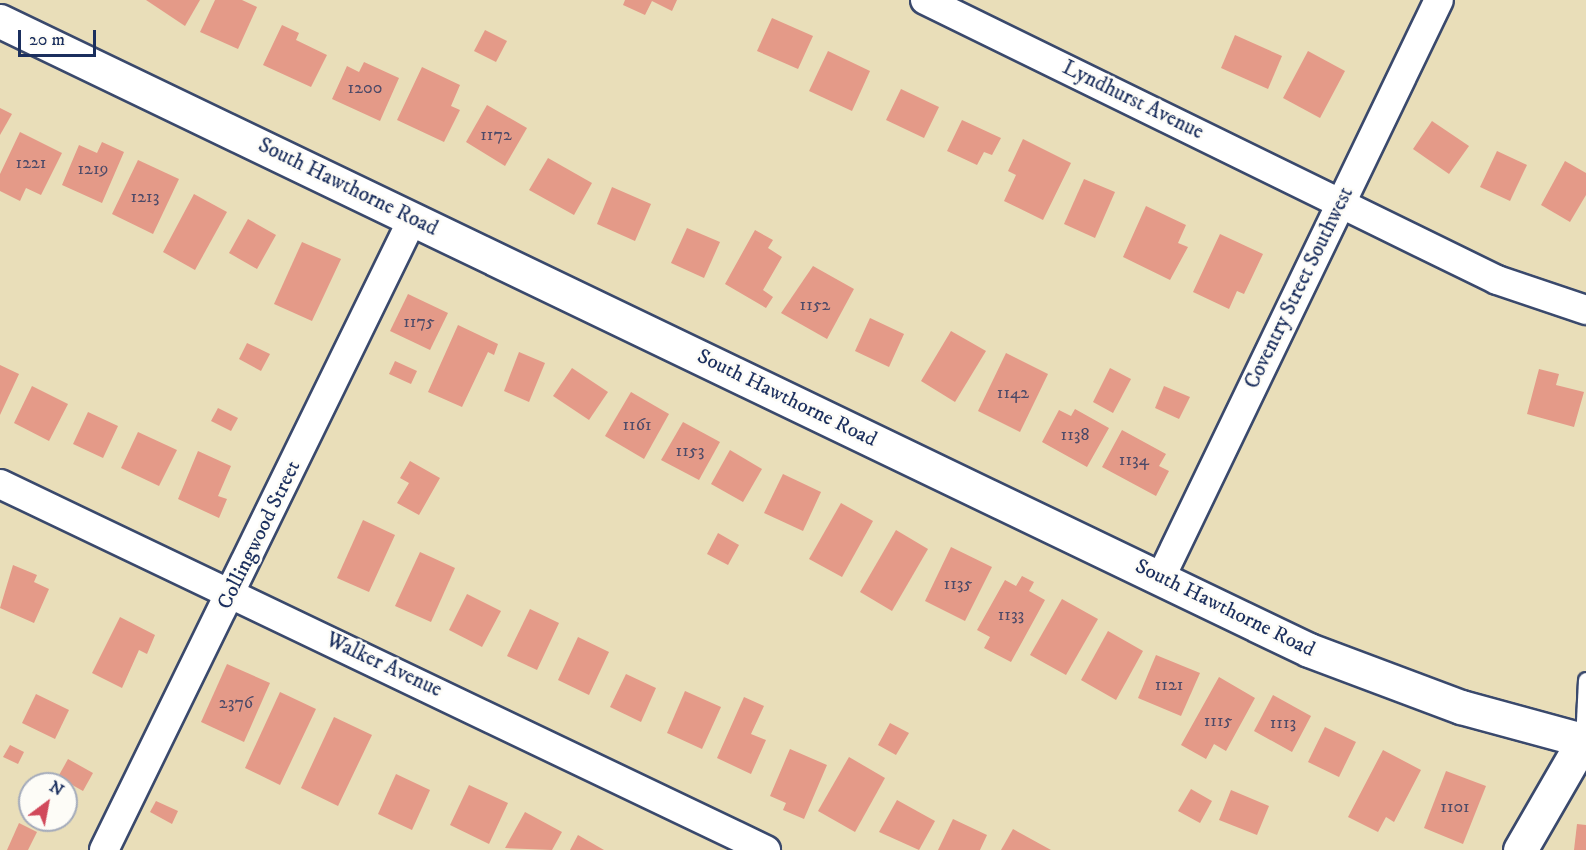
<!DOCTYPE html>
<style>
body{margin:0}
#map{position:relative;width:1586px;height:850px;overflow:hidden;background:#e9deb9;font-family:"IM FELL DW Pica",serif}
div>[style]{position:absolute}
.building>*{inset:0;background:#e49a88}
.roads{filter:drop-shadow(2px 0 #3a496c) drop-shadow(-2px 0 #3a496c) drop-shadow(0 2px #3a496c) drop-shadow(0 -2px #3a496c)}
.lane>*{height:15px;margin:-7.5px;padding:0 7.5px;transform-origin:7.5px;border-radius:7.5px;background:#fff}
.street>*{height:28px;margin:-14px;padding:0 14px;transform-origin:14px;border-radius:14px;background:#fff}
.secondary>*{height:33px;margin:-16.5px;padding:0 16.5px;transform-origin:16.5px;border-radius:16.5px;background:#fff}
span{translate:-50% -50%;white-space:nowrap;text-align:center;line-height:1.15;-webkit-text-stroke:5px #fdfcf7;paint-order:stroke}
.number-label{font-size:18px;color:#4d4a68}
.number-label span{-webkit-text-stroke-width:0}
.street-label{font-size:21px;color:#1b2f5e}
.north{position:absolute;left:18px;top:772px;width:60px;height:60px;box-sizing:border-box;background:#fdfcf7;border:2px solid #a3aaba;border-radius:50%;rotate:32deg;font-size:16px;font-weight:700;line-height:24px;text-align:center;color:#1b2f5e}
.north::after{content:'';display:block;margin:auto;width:21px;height:27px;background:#d1495b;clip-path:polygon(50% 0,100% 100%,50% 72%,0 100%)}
.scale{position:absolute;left:18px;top:30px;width:78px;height:27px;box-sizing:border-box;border:3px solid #1b2f5e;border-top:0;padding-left:8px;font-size:18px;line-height:21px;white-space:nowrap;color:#1b2f5e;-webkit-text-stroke:4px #fdfcf7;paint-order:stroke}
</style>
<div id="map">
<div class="building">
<div style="clip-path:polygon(146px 0,200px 0,185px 26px)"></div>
<div style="clip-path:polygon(215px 0,242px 0,257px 7px,238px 49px,200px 32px)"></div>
<div style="clip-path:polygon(625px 0,677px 0,672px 11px,652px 1px,645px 15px,623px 5px)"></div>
<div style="clip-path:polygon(772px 18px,813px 36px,798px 69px,757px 51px)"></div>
<div style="clip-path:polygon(282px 25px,299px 33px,296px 40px,327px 55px,311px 87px,263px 65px)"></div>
<div style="clip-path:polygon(485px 30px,507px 41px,496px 62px,474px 51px)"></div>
<div style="clip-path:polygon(1235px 35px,1282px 56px,1268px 89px,1221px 68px)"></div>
<div style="clip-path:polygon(828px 51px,870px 71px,852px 111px,809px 91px)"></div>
<div style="clip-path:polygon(1308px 51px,1345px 71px,1320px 118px,1283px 98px)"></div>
<div style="clip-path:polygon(364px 62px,399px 78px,380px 121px,332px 99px,347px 66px,359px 72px)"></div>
<div style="clip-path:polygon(422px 67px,460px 85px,451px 106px,460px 110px,444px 142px,397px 120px)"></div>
<div style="clip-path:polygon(901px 89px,939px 107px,924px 138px,886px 120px)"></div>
<div style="clip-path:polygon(487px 105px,527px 128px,505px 166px,466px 142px)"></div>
<div style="clip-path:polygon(0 108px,12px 114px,0 135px)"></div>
<div style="clip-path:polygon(962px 120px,1001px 138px,992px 155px,984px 152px,977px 165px,947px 151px)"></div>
<div style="clip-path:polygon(1432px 121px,1469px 146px,1449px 174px,1413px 149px)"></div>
<div style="clip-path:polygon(20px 132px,62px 153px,41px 195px,26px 188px,20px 201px,0 191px,0 174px)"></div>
<div style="clip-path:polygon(1023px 139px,1071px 163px,1043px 220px,1004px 201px,1016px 175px,1008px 171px)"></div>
<div style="clip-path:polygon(102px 142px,124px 152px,102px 203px,62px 185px,79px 145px,97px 153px)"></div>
<div style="clip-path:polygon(1497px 151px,1527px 165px,1510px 201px,1480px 187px)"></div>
<div style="clip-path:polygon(548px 158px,592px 183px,574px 215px,529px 190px)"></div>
<div style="clip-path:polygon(138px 160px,179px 179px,153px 234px,112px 214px)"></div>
<div style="clip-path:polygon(1565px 161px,1586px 173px,1586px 195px,1570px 222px,1541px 205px)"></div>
<div style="clip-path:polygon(1084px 179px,1115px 192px,1095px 238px,1064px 224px)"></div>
<div style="clip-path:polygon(612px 187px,651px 204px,635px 241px,597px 224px)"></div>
<div style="clip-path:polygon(194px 194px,227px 212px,195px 270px,163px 252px)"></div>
<div style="clip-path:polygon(1146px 206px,1186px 225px,1178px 243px,1188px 247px,1170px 280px,1123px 257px)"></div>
<div style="clip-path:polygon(248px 219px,276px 235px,257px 269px,229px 253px)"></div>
<div style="clip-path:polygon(687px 228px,720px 242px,704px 278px,671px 263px)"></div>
<div style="clip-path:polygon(755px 230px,773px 240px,768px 248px,782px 257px,763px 290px,773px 297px,766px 308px,725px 284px)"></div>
<div style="clip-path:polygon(1220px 234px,1263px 254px,1244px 294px,1237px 291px,1229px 309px,1193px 292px)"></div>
<div style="clip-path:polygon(302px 242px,341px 259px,312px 321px,274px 304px)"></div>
<div style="clip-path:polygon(813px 266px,854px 289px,827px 339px,781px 313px)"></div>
<div style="clip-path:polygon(408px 294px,448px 313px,430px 350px,390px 331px)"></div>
<div style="clip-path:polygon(870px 318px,904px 334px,889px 367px,855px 351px)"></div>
<div style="clip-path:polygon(458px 325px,498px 344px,494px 355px,488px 352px,462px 407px,428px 392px)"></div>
<div style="clip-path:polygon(951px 331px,986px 351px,955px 402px,921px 381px)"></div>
<div style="clip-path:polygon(247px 343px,270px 354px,261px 371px,239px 359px)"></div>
<div style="clip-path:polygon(519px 352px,545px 363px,529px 402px,504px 391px)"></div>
<div style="clip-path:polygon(1006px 353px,1048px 374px,1020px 432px,978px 411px)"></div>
<div style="clip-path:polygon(395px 361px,417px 371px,411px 384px,389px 374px)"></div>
<div style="clip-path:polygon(0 365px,19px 374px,0 415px)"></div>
<div style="clip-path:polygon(572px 368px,608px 392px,589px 420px,553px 396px)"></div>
<div style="clip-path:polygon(1110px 368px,1131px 379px,1113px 413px,1093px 402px)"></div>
<div style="clip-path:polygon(1539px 369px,1559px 374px,1556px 385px,1584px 392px,1574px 427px,1527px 414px)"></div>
<div style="clip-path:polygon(32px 386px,68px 404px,49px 441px,14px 423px)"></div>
<div style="clip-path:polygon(1164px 386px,1190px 397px,1179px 419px,1155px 408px)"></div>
<div style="clip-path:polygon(631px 392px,669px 414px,644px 459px,605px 436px)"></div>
<div style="clip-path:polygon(218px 408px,238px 418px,231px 431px,211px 421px)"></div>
<div style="clip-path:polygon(1075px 409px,1109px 428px,1087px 467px,1042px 442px,1059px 410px,1071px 416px)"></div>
<div style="clip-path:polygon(88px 412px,118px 426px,103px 458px,73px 444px)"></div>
<div style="clip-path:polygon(683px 422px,720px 442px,699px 480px,661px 460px)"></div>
<div style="clip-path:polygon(1122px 430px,1166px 454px,1159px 466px,1169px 471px,1156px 496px,1102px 467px)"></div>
<div style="clip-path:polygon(138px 432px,177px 450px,159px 486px,121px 468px)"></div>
<div style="clip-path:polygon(730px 450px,762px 469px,743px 502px,711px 484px)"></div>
<div style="clip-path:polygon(198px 451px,231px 466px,218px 496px,227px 499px,219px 518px,178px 499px)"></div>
<div style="clip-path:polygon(410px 461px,440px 478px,419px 515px,397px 503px,409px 483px,400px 478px)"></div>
<div style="clip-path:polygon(783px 474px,821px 492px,803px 531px,764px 513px)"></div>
<div style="clip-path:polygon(841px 503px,873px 521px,842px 577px,809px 559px)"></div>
<div style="clip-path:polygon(363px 520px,395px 535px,369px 592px,337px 578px)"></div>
<div style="clip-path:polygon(896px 530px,928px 549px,892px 611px,860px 592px)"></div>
<div style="clip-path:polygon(718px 533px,739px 545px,728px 565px,707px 554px)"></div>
<div style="clip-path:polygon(951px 547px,992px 567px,965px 621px,925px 601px)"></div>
<div style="clip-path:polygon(420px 552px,455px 568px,431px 622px,395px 606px)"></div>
<div style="clip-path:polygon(13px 565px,37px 575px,34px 582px,49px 589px,34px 623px,0 608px)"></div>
<div style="clip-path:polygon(1022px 576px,1034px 582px,1029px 591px,1045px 600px,1011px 662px,984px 648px,990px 637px,977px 630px,1005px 580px,1016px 586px)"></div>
<div style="clip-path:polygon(467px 594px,501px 611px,482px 647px,449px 630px)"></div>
<div style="clip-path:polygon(1062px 599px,1098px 619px,1066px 675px,1030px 655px)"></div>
<div style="clip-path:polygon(530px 609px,559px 623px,537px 670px,507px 656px)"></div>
<div style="clip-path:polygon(120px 617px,155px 635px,147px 654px,139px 650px,122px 688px,92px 673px)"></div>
<div style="clip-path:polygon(1108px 631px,1143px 651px,1116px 700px,1081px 680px)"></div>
<div style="clip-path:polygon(578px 637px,609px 652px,589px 695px,558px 680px)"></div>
<div style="clip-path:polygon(1156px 655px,1200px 673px,1181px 716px,1138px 698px)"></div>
<div style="clip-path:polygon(227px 664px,270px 683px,244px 742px,201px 722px)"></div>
<div style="clip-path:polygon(626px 674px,656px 688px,641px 722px,610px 707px)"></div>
<div style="clip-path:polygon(1219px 677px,1255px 698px,1226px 751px,1214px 744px,1206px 759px,1181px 745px)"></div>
<div style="clip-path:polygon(685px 691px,721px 707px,702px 749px,667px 733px)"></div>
<div style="clip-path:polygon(280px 692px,316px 709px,280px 785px,245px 768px)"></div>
<div style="clip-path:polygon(36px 694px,69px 710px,55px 739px,22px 723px)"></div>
<div style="clip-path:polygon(1273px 695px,1311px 716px,1292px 752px,1254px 731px)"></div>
<div style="clip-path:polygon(744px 697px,764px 706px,751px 734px,766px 740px,751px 774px,717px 758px)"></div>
<div style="clip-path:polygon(334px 717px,372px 735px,338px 806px,301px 788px)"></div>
<div style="clip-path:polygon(890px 723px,909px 733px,896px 755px,878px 745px)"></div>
<div style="clip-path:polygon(1325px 727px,1356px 742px,1339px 777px,1308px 762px)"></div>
<div style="clip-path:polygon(10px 745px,24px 752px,18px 764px,3px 757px)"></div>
<div style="clip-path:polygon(790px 749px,827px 765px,804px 819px,783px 810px,786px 803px,770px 796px)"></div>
<div style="clip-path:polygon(1383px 750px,1421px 770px,1394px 822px,1386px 817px,1378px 832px,1348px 817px)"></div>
<div style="clip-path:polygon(849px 757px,885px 778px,855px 832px,818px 811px)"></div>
<div style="clip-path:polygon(68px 759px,93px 773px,83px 791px,58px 777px)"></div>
<div style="clip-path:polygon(1446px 771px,1486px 786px,1463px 844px,1424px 828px)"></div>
<div style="clip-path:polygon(396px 774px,430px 790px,412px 830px,378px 814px)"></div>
<div style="clip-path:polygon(469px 785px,508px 803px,489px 844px,450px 825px)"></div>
<div style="clip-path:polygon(1191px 789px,1212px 801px,1200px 823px,1178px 811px)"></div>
<div style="clip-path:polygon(1231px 790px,1269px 806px,1257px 835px,1219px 820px)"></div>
<div style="clip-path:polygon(897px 800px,935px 821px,919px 850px,879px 832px)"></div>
<div style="clip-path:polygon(156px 801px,178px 811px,172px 824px,150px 812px)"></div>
<div style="clip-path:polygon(525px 812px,562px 832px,552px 850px,505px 848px)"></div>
<div style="clip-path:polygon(953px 819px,987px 835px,980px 850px,938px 850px)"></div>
<div style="clip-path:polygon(19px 823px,37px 832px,28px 850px,7px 850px)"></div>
<div style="clip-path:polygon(1577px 824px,1586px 825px,1586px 850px,1574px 850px)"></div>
<div style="clip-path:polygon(1013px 829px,1051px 850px,1001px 850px)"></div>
<div style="clip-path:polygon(578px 835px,604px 850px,570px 850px)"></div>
</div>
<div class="roads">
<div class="lane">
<div style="left:1583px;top:741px;width:61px;rotate:-87.2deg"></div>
</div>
<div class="street">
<div style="left:925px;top:0;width:637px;rotate:26.08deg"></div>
<div style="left:1497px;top:280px;width:94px;rotate:18.6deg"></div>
<div style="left:0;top:484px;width:849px;rotate:25.54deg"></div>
<div style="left:1161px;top:577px;width:640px;rotate:-64.28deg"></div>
<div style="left:104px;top:850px;width:703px;rotate:-63.94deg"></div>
</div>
<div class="secondary">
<div style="left:0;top:21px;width:1452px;rotate:25.67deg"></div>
<div style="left:1309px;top:650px;width:162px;rotate:20.6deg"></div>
<div style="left:1461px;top:707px;width:130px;rotate:15.2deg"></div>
<div style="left:1520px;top:850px;width:126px;rotate:-60deg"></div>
</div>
</div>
<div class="number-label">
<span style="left:365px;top:88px">1200</span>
<span style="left:496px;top:135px">1172</span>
<span style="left:31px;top:163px">1221</span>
<span style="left:93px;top:169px">1219</span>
<span style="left:145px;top:197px">1213</span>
<span style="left:815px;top:305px">1152</span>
<span style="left:419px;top:322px">1175</span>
<span style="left:1013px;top:393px">1142</span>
<span style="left:637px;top:425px">1161</span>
<span style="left:1075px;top:435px">1138</span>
<span style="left:690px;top:451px">1153</span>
<span style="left:1134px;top:460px">1134</span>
<span style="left:958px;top:584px">1135</span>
<span style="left:1011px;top:615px">1133</span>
<span style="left:1169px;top:685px">1121</span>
<span style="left:236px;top:703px">2376</span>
<span style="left:1218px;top:721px">1115</span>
<span style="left:1283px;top:723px">1113</span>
<span style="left:1455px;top:807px">1101</span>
</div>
<div class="street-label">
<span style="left:1133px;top:100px;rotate:26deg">Lyndhurst Avenue</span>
<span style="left:348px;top:187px;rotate:26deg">South Hawthorne Road</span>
<span style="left:1299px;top:288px;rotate:-64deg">Coventry Street Southwest</span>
<span style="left:787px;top:398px;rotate:26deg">South Hawthorne Road</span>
<span style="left:259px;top:535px;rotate:-64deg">Collingwood Street</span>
<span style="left:1225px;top:608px;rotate:26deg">South Hawthorne Road</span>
<span style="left:384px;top:665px;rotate:25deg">Walker Avenue</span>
</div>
<div class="north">N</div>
<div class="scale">20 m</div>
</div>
